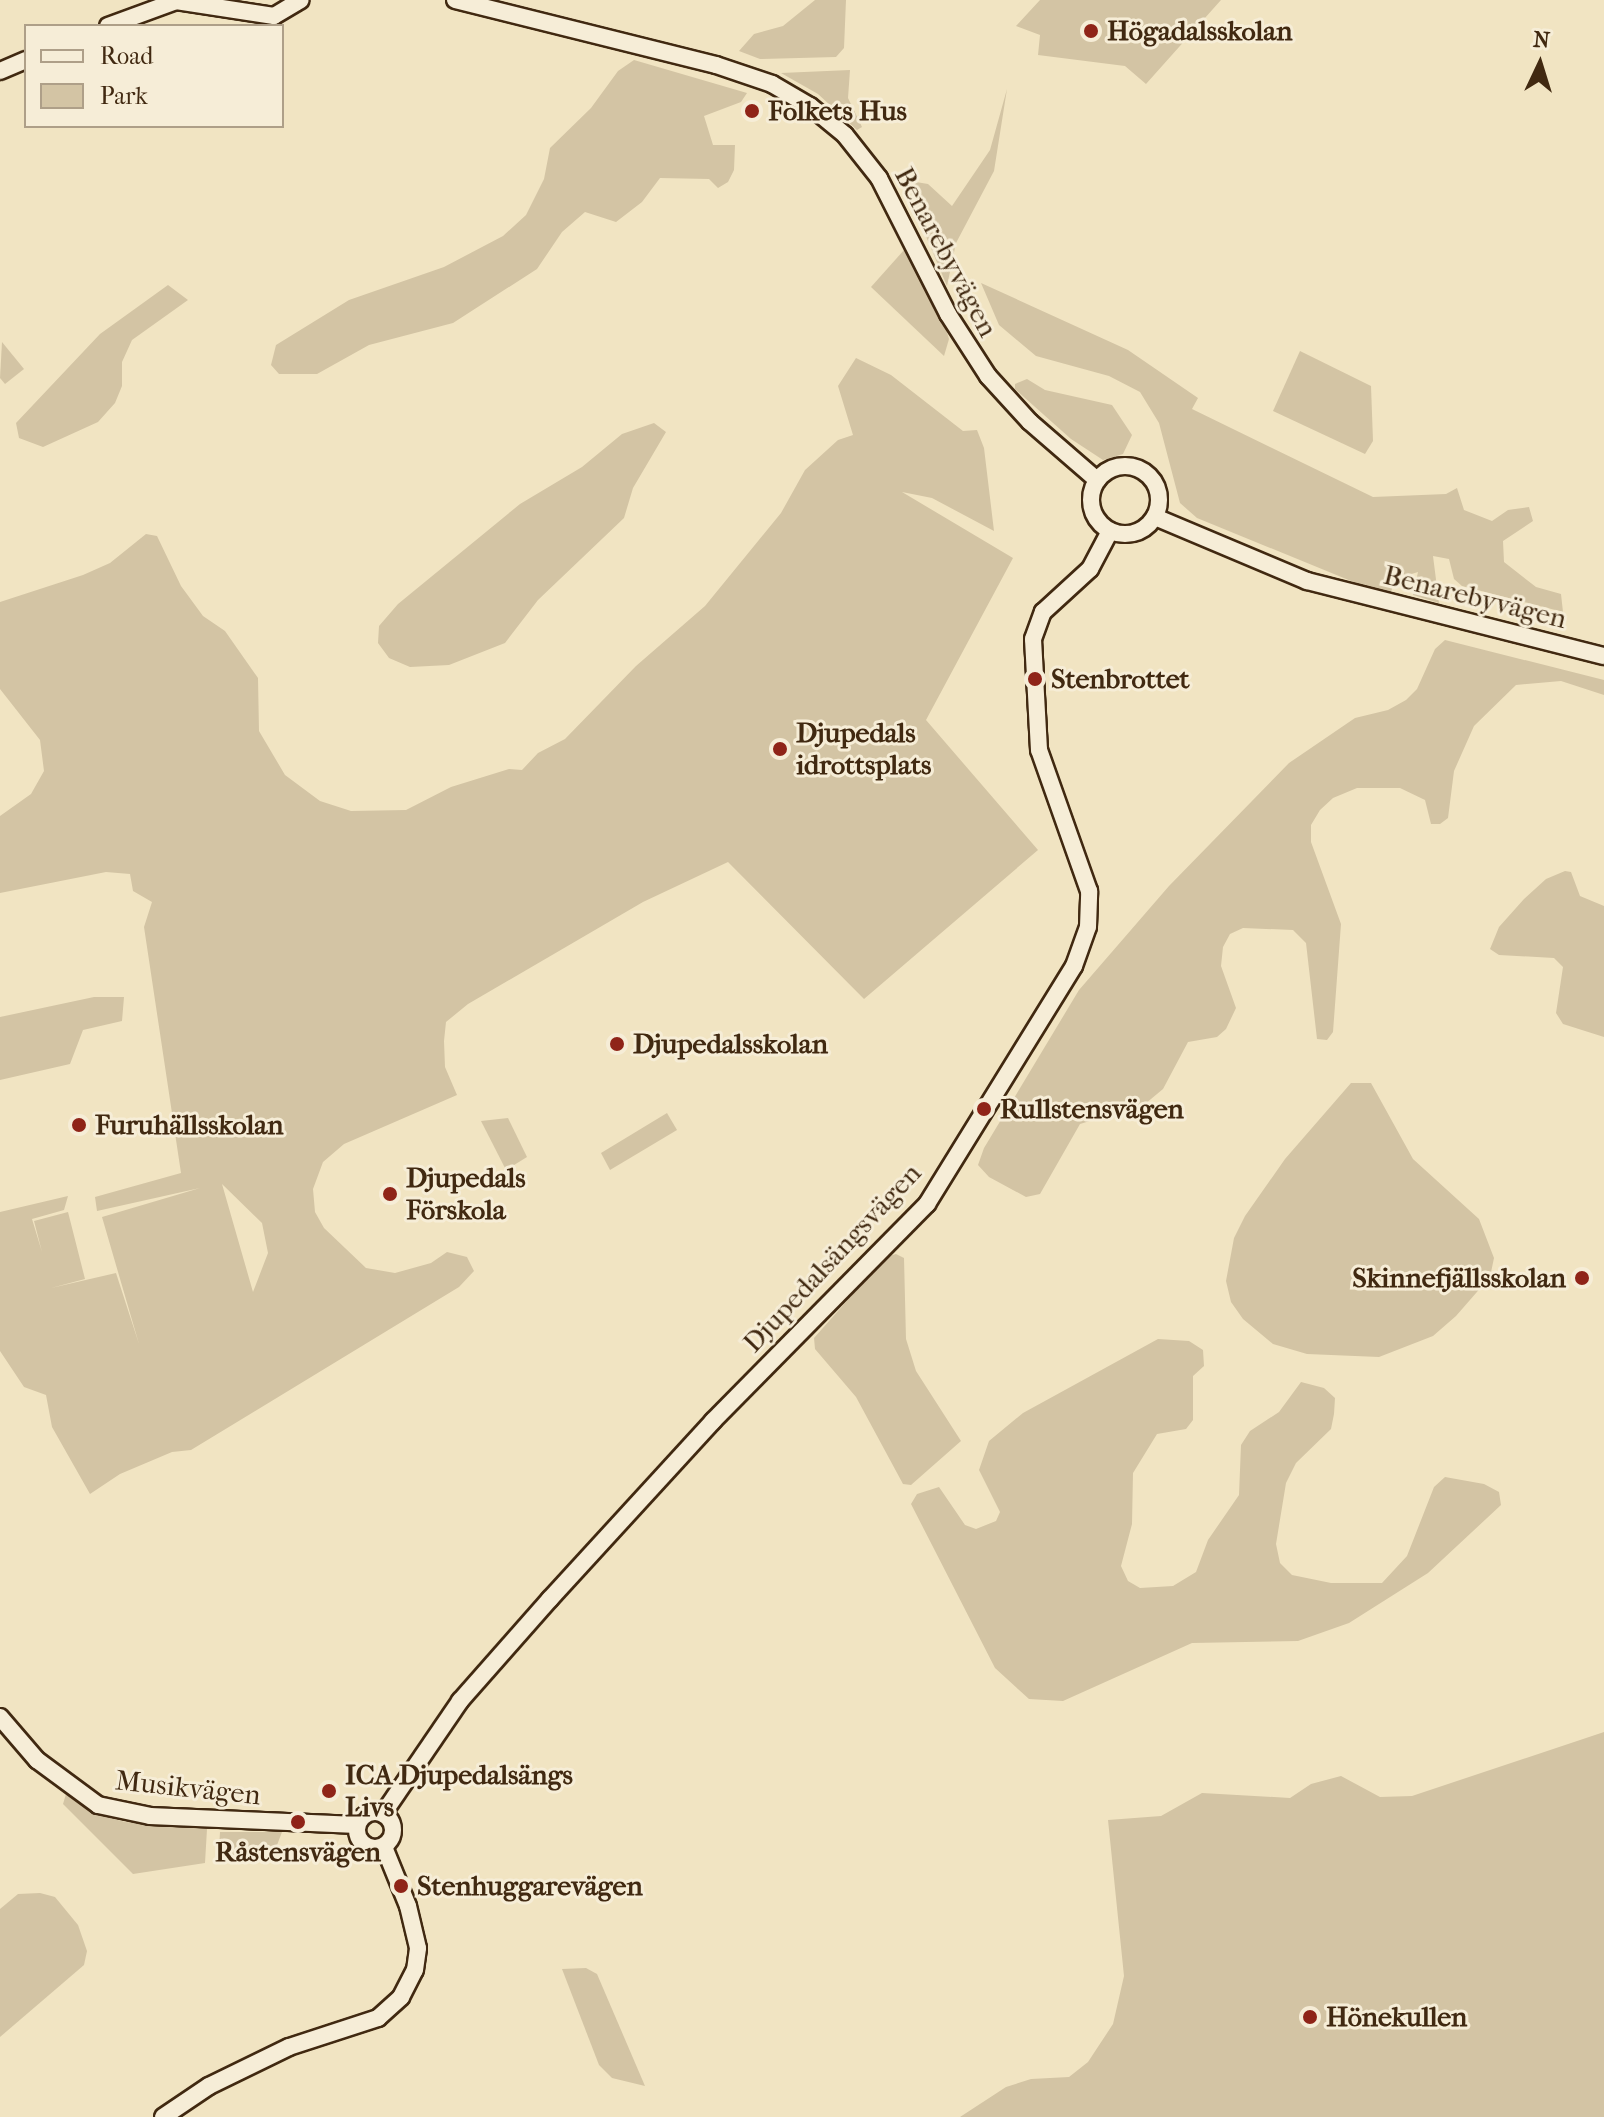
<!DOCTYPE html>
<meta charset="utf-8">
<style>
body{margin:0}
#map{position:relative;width:1604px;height:2117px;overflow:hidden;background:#f1e4c2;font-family:"IM FELL French Canon",serif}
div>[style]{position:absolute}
.green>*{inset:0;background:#d3c4a4}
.roads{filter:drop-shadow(2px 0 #412911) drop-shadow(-2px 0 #412911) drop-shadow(0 2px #412911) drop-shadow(0 -2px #412911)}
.secondary>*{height:16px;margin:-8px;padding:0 8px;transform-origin:8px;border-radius:8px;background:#f6edd7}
.secondary>.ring{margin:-8px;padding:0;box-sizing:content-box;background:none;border:16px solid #f6edd7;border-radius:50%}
.dots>*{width:22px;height:22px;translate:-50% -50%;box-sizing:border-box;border:4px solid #f6edd7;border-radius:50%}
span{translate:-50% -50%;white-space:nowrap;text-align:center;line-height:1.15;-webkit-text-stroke:6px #f6edd7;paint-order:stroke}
.poi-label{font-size:28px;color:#412911;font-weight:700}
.left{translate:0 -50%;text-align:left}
.right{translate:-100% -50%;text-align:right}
.street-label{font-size:28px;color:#412911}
.legend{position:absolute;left:24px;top:24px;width:260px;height:104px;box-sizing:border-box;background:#f6edd7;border:2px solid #ae9f88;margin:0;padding:10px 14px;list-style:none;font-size:24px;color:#412911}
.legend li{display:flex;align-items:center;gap:16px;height:40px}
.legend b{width:40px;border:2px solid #ae9f88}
.north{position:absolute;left:1500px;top:24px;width:80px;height:80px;-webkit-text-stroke:6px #f6edd7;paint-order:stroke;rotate:4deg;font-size:22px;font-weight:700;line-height:32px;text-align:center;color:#412911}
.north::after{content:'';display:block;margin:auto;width:28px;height:36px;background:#412911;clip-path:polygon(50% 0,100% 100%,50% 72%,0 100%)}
</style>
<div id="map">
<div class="green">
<div style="clip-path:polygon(815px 0,846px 0,844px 48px,836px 57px,760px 59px,739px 51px,754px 34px,783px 26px)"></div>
<div style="clip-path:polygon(1040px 0,1221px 0,1146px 84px,1125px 66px,1038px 55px,1040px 35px,1016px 26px)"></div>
<div style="clip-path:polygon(634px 60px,747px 93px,741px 102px,704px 116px,713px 145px,735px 145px,734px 170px,728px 182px,718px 188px,709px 179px,660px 178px,642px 202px,616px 222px,585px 212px,562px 232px,537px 269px,453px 323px,369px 345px,317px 374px,279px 374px,271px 365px,276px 345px,349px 300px,444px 267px,503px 236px,526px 215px,544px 179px,550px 148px,591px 108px,618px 71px)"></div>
<div style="clip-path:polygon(850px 70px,848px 98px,862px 127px,857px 130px,818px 94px,781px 73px)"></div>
<div style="clip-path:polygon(1007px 89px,994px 171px,956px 243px,947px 286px,911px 201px,910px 181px,928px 184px,952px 206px,990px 150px)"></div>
<div style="clip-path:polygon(904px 250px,946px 329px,949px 339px,944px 356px,871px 287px)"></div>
<div style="clip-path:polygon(981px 283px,1128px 350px,1198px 398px,1192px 409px,1373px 497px,1446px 494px,1457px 488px,1464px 510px,1492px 521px,1508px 510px,1529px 507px,1533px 521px,1503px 541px,1504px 562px,1536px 587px,1561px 594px,1563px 612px,1462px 586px,1454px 579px,1449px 559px,1433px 556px,1439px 603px,1413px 595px,1418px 572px,1395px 579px,1391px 592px,1373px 590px,1197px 518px,1180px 503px,1159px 423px,1140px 392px,1109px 376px,1036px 356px,999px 325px)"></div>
<div style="clip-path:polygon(168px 285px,188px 300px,132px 340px,122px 362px,122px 386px,115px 403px,98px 422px,43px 447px,19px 438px,16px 423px,100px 334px)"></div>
<div style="clip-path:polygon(2px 342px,24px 369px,5px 384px,0 378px)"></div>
<div style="clip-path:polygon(1300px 351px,1371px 386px,1373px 441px,1365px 454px,1273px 411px)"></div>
<div style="clip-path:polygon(evenodd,856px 358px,891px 375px,963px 431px,977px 430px,984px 448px,994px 531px,932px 498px,902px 492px,1013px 558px,926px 720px,1038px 850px,864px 999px,728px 862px,643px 902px,468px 1004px,446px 1022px,444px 1041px,445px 1067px,457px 1095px,344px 1144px,323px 1162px,313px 1189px,315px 1212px,324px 1228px,366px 1268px,395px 1273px,431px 1263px,447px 1252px,467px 1257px,474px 1271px,459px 1287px,191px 1450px,172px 1452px,120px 1474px,90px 1494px,52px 1427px,46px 1395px,24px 1387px,0 1351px,0 1212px,68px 1196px,64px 1210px,32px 1219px,42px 1252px,34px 1221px,68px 1212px,85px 1279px,51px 1288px,116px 1273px,139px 1344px,102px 1217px,200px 1188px,97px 1211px,95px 1197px,181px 1173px,144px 927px,152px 902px,133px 891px,130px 874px,106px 872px,0 893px,0 816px,31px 794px,44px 771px,40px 740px,0 689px,0 602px,83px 575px,110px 563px,146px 534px,157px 536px,181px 586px,203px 616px,225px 631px,258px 678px,259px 731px,285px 775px,320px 801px,351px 811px,406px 810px,451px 787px,509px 769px,522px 770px,538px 753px,565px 739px,636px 666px,705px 606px,781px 513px,805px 470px,838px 440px,853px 435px,838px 386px,856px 358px,222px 1184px,262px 1223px,268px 1253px,253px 1292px,222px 1184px)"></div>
<div style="clip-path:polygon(1027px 379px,1045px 390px,1112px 405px,1132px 435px,1123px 454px,1103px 460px,1071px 439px,1015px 389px,1015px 384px)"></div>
<div style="clip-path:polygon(654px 423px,666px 432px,633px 488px,624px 518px,538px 600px,505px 643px,449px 665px,410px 667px,389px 658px,378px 643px,379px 626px,398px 604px,520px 504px,582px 467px,622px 434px)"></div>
<div style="clip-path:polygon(1445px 640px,1604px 680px,1604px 695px,1561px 681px,1516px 685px,1474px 726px,1454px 771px,1448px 818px,1440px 824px,1431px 824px,1425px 800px,1400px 788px,1357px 788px,1333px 798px,1320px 810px,1311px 825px,1311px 842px,1341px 924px,1333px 1032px,1327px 1040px,1317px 1039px,1306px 943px,1293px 930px,1243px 928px,1230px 934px,1223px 947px,1221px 966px,1236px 1008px,1226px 1029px,1217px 1037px,1188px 1042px,1163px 1089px,1145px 1104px,1080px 1124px,1040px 1194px,1026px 1197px,989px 1177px,978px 1165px,984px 1148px,1079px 990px,1169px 886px,1289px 763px,1355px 718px,1388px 710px,1406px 700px,1417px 689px,1435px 649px)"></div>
<div style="clip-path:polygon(1565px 871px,1571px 872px,1580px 896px,1604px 906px,1604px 1037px,1563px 1024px,1556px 1013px,1563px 967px,1554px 958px,1499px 955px,1490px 949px,1499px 927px,1524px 899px,1546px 879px)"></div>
<div style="clip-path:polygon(94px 997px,124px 997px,122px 1021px,83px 1030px,70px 1064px,0 1080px,0 1017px)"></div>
<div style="clip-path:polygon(1351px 1083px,1371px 1083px,1413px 1159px,1479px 1219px,1494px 1258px,1490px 1277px,1456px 1316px,1433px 1336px,1379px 1357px,1307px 1354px,1273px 1344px,1243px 1319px,1231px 1302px,1226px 1281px,1234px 1238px,1245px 1216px,1285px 1159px)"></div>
<div style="clip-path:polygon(667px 1113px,677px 1130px,610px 1170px,601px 1153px)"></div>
<div style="clip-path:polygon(508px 1118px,527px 1157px,506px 1170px,481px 1121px)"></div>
<div style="clip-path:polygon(896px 1254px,904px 1258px,906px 1339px,916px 1371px,961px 1441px,911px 1485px,903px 1484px,856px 1397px,815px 1349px,814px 1338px,886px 1257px)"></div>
<div style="clip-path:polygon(1158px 1339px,1189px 1341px,1203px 1350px,1204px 1366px,1193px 1376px,1193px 1420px,1186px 1429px,1157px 1434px,1133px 1473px,1132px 1524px,1121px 1566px,1128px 1581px,1140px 1588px,1173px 1586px,1196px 1572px,1208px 1540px,1239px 1495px,1241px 1445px,1250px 1431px,1279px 1412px,1301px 1382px,1324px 1388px,1335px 1398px,1334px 1414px,1331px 1429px,1296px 1463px,1286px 1483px,1276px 1544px,1280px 1563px,1292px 1575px,1331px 1583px,1382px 1583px,1407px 1556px,1434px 1487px,1445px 1477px,1484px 1484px,1499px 1492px,1501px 1505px,1428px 1573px,1349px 1623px,1298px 1641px,1192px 1643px,1063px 1701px,1029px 1699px,995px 1668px,911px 1504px,917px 1494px,939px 1487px,965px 1525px,976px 1529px,996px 1521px,1000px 1512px,979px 1470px,989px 1441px,1023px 1413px)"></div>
<div style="clip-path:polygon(1604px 1732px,1604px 2117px,960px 2117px,1006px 2087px,1031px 2079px,1069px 2077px,1088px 2062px,1113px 2024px,1124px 1976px,1108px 1820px,1161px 1816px,1202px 1793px,1290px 1798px,1311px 1784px,1341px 1776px,1380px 1797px,1412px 1796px)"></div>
<div style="clip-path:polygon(66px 1794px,95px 1814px,125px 1822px,207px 1829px,205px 1863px,133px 1874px,63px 1804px)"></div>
<div style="clip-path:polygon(220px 1832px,282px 1832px,274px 1853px,218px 1862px)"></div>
<div style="clip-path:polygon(40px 1893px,55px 1897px,78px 1925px,87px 1951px,84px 1965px,0 2037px,0 1909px,18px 1894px)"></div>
<div style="clip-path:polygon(586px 1968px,597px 1974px,645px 2086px,612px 2078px,599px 2065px,562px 1969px)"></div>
</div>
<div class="roads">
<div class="secondary">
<div style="left:455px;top:0;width:269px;rotate:14deg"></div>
<div style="left:716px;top:65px;width:59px;rotate:18.7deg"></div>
<div style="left:772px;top:84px;width:44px;rotate:30.1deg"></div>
<div style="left:810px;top:106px;width:45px;rotate:39.6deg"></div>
<div style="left:845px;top:135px;width:55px;rotate:51.7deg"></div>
<div style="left:879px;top:178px;width:153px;rotate:63.1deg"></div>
<div style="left:948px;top:314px;width:74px;rotate:57.2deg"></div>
<div style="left:988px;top:376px;width:62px;rotate:47.6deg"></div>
<div style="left:1030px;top:422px;width:89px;rotate:40.9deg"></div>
<div style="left:108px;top:26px;width:72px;rotate:-20.2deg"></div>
<div style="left:176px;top:1px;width:99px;rotate:8.7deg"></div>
<div style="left:274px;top:16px;width:31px;rotate:-31deg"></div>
<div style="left:0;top:71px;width:28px;rotate:-23deg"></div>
<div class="ring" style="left:1091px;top:466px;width:52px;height:52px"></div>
<div style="left:1155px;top:517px;width:165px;rotate:22.8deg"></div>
<div style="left:1307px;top:581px;width:306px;rotate:14.2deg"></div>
<div style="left:0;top:1717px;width:57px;rotate:49.3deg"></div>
<div style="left:37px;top:1760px;width:76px;rotate:36.4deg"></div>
<div style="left:98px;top:1805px;width:53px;rotate:11.9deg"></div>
<div style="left:150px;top:1816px;width:207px;rotate:2.5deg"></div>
<div class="ring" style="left:357px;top:1812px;width:20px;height:20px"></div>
<div style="left:383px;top:1814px;width:137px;rotate:-55.7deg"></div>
<div style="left:460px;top:1701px;width:136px;rotate:-48.6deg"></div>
<div style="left:550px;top:1599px;width:241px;rotate:-47.5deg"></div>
<div style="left:713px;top:1421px;width:305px;rotate:-45.4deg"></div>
<div style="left:927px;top:1204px;width:280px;rotate:-58.3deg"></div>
<div style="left:1074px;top:966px;width:41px;rotate:-70.3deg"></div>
<div style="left:1088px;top:927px;width:36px;rotate:-88deg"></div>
<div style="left:1089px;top:891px;width:150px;rotate:-109.5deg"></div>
<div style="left:1039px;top:750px;width:111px;rotate:-93.1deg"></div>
<div style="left:1033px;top:639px;width:29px;rotate:-70deg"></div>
<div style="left:1043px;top:612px;width:64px;rotate:-42.5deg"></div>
<div style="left:1090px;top:569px;width:43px;rotate:-62.2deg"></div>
<div style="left:163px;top:2117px;width:55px;rotate:-34deg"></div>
<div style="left:209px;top:2086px;width:89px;rotate:-26deg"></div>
<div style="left:289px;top:2047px;width:94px;rotate:-18deg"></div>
<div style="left:378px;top:2018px;width:31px;rotate:-42deg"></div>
<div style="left:401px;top:1997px;width:30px;rotate:-63deg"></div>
<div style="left:415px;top:1970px;width:22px;rotate:-82deg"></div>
<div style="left:418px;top:1948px;width:43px;rotate:-103.4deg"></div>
<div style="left:408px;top:1906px;width:64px;rotate:-112.1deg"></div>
</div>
</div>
<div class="dots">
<div style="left:1091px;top:31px;background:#8f2418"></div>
<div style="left:752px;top:111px;background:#8f2418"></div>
<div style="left:1035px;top:679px;background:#8f2418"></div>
<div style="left:780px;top:749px;background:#8f2418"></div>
<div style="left:617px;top:1044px;background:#8f2418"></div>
<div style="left:984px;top:1109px;background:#8f2418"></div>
<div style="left:79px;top:1125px;background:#8f2418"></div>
<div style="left:390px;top:1194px;background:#8f2418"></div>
<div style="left:1582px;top:1278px;background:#8f2418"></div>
<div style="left:329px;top:1791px;background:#8f2418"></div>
<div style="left:298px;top:1822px;background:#8f2418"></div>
<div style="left:401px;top:1886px;background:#8f2418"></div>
<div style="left:1310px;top:2017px;background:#8f2418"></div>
</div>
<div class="poi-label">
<span class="left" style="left:1107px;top:31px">Högadalsskolan</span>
<span class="left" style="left:768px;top:111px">Folkets Hus</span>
<span class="left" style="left:1051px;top:679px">Stenbrottet</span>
<span class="left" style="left:796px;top:749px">Djupedals<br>idrottsplats</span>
<span class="left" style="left:633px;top:1044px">Djupedalsskolan</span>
<span class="left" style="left:1000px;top:1109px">Rullstensvägen</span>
<span class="left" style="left:95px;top:1125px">Furuhällsskolan</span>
<span class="left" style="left:406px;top:1194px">Djupedals<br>Förskola</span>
<span class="right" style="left:1566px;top:1278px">Skinnefjällsskolan</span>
<span class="left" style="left:345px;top:1791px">ICA Djupedalsängs<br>Livs</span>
<span style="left:298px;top:1852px">Råstensvägen</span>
<span class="left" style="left:417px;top:1886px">Stenhuggarevägen</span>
<span class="left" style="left:1326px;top:2017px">Hönekullen</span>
</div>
<div class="street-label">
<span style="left:946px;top:252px;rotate:62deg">Benarebyvägen</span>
<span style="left:1475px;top:597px;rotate:14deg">Benarebyvägen</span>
<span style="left:832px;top:1258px;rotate:-47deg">Djupedalsängsvägen</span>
<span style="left:188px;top:1788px;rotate:6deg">Musikvägen</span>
</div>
<ul class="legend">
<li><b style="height:10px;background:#f6edd7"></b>Road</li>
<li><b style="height:22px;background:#d3c4a4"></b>Park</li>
</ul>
<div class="north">N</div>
</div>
